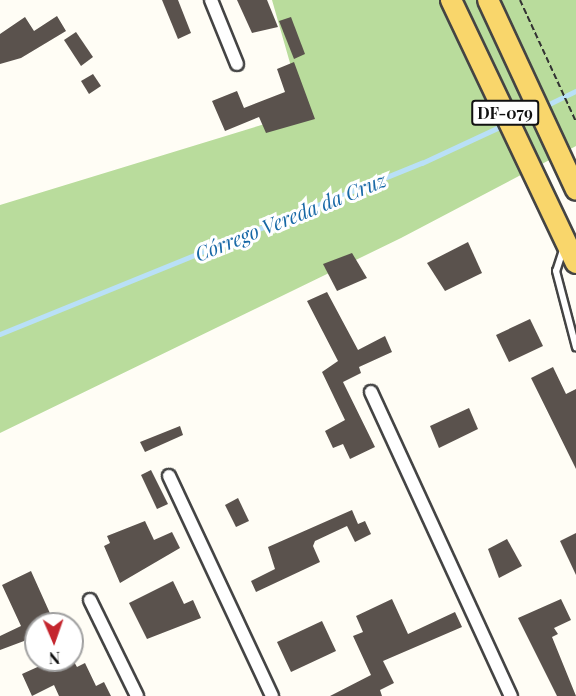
<!DOCTYPE html>
<meta charset="utf-8">
<style>
body{margin:0}
#map{position:relative;width:576px;height:696px;overflow:hidden;background:#fffdf5;font-family:"Playfair Display",serif}
div>[style]{position:absolute}
.forest>*{inset:0;background:#b9dc9c}
.stream>*{height:4.5px;margin:-2.25px;padding:0 2.25px;transform-origin:2.25px;border-radius:2.25px;background:#b9e0f7}
.building>*{inset:0;background:#5a524d}
.path>*{height:2px;margin-top:-1px;transform-origin:0;background:repeating-linear-gradient(90deg,#333 0 6px,transparent 0 9px)}
.roads{filter:drop-shadow(2px 0 #444) drop-shadow(-2px 0 #444) drop-shadow(0 2px #444) drop-shadow(0 -2px #444)}
.service>*{height:6px;margin:-3px;padding:0 3px;transform-origin:3px;border-radius:3px;background:#fff}
.minor>*{height:12px;margin:-6px;padding:0 6px;transform-origin:6px;border-radius:6px;background:#fff}
.primary>*{height:20px;margin:-10px;padding:0 10px;transform-origin:10px;border-radius:10px;background:#f9d66b}
span{translate:-50% -50%;white-space:nowrap;text-align:center;line-height:1.15;-webkit-text-stroke:6px #fff;paint-order:stroke}
.shield-label span{padding:2px 4px;background:#fff;border:2px solid;border-radius:4px;-webkit-text-stroke-width:0}
.shield-label{font-size:16px;color:#111;font-weight:700}
.water-label{font-size:20px;color:#1768a6;font-style:italic}
.north{position:absolute;left:24px;top:612px;width:60px;height:60px;box-sizing:border-box;background:#fff;border:2px solid #a0a0a0;border-radius:50%;rotate:178deg;font-size:16px;font-weight:700;line-height:24px;text-align:center;color:#111}
.north::after{content:'';display:block;margin:auto;width:21px;height:27px;background:#c4262e;clip-path:polygon(50% 0,100% 100%,50% 72%,0 100%)}
</style>
<div id="map">
<div class="forest">
<div style="clip-path:polygon(272px 0,576px 0,576px 146px,401px 238px,0 433px,0 205px,304px 112px)"></div>
</div>
<div class="stream">
<div style="left:543px;top:107px;width:37px;rotate:-26deg"></div>
<div style="left:513px;top:121px;width:22px;rotate:-24deg"></div>
<div style="left:0;top:334px;width:455px;rotate:-22.1deg"></div>
<div style="left:422px;top:163px;width:93px;rotate:-24.9deg"></div>
</div>
<div class="building">
<div style="clip-path:polygon(162px 0,178px 0,191px 33px,178px 39px)"></div>
<div style="clip-path:polygon(237px 0,267px 0,278px 27px,252px 33px)"></div>
<div style="clip-path:polygon(57px 16px,66px 31px,21px 58px,0 64px,0 34px,25px 17px,34px 31px)"></div>
<div style="clip-path:polygon(291px 17px,305px 54px,294px 59px,279px 21px)"></div>
<div style="clip-path:polygon(76px 32px,93px 57px,81px 66px,64px 40px)"></div>
<div style="clip-path:polygon(294px 62px,315px 119px,266px 133px,259px 117px,225px 131px,212px 101px,237px 91px,244px 108px,285px 92px,277px 69px)"></div>
<div style="clip-path:polygon(93px 74px,101px 86px,89px 94px,81px 81px)"></div>
<div style="clip-path:polygon(468px 242px,482px 273px,445px 291px,427px 263px)"></div>
<div style="clip-path:polygon(352px 253px,367px 278px,337px 291px,323px 264px)"></div>
<div style="clip-path:polygon(327px 292px,358px 350px,385px 336px,392px 352px,359px 367px,361px 373px,343px 382px,375px 447px,350px 459px,343px 444px,333px 448px,325px 431px,345px 420px,322px 372px,338px 361px,307px 301px)"></div>
<div style="clip-path:polygon(530px 319px,543px 346px,509px 362px,496px 335px)"></div>
<div style="clip-path:polygon(553px 367px,566px 394px,576px 389px,576px 469px,531px 378px)"></div>
<div style="clip-path:polygon(469px 408px,478px 429px,439px 448px,430px 426px)"></div>
<div style="clip-path:polygon(180px 426px,183px 435px,145px 452px,140px 442px)"></div>
<div style="clip-path:polygon(151px 470px,168px 504px,157px 509px,141px 475px)"></div>
<div style="clip-path:polygon(238px 498px,249px 521px,236px 527px,225px 505px)"></div>
<div style="clip-path:polygon(352px 510px,358px 524px,365px 521px,371px 534px,355px 542px,347px 526px,315px 541px,313px 546px,320px 562px,256px 592px,251px 581px,275px 569px,268px 547px)"></div>
<div style="clip-path:polygon(145px 521px,154px 540px,172px 532px,180px 548px,120px 583px,104px 546px,110px 543px,107px 536px)"></div>
<div style="clip-path:polygon(576px 533px,576px 575px,560px 541px)"></div>
<div style="clip-path:polygon(507px 539px,522px 566px,499px 578px,488px 549px)"></div>
<div style="clip-path:polygon(31px 571px,53px 620px,36px 624px,36px 632px,24px 641px,0 650px,0 636px,21px 626px,2px 585px)"></div>
<div style="clip-path:polygon(173px 581px,184px 604px,193px 600px,201px 618px,147px 639px,129px 603px)"></div>
<div style="clip-path:polygon(392px 599px,408px 634px,455px 612px,462px 627px,383px 661px,394px 683px,380px 690px,382px 696px,330px 696px,371px 675px,353px 636px,363px 632px,356px 616px)"></div>
<div style="clip-path:polygon(561px 599px,571px 620px,554px 628px,558px 634px,552px 637px,576px 696px,557px 696px,518px 618px)"></div>
<div style="clip-path:polygon(322px 621px,336px 651px,291px 672px,277px 642px)"></div>
<div style="clip-path:polygon(53px 660px,73px 660px,77px 667px,85px 663px,96px 686px,104px 682px,111px 696px,59px 696px,54px 685px,32px 696px,22px 674px)"></div>
</div>
<div class="path">
<div style="left:520px;top:0;width:134px;rotate:65.3deg"></div>
</div>
<div class="roads">
<div class="service">
<div style="left:564px;top:247px;width:25px;rotate:108deg"></div>
<div style="left:556px;top:271px;width:79px;rotate:75.3deg"></div>
</div>
<div class="minor">
<div style="left:211px;top:0;width:69px;rotate:67.9deg"></div>
<div style="left:371px;top:392px;width:335px;rotate:65.3deg"></div>
<div style="left:169px;top:476px;width:243px;rotate:64.9deg"></div>
<div style="left:90px;top:600px;width:107px;rotate:63.9deg"></div>
</div>
<div class="primary">
<div style="left:451px;top:0;width:291px;rotate:64.6deg"></div>
<div style="left:488px;top:0;width:209px;rotate:65.1deg"></div>
</div>
</div>
<div class="shield-label">
<span style="left:505px;top:113px">DF-079</span>
</div>
<div class="water-label">
<span style="left:290px;top:216px;rotate:-22deg">Córrego Vereda da Cruz</span>
</div>
<div class="north">N</div>
</div>
